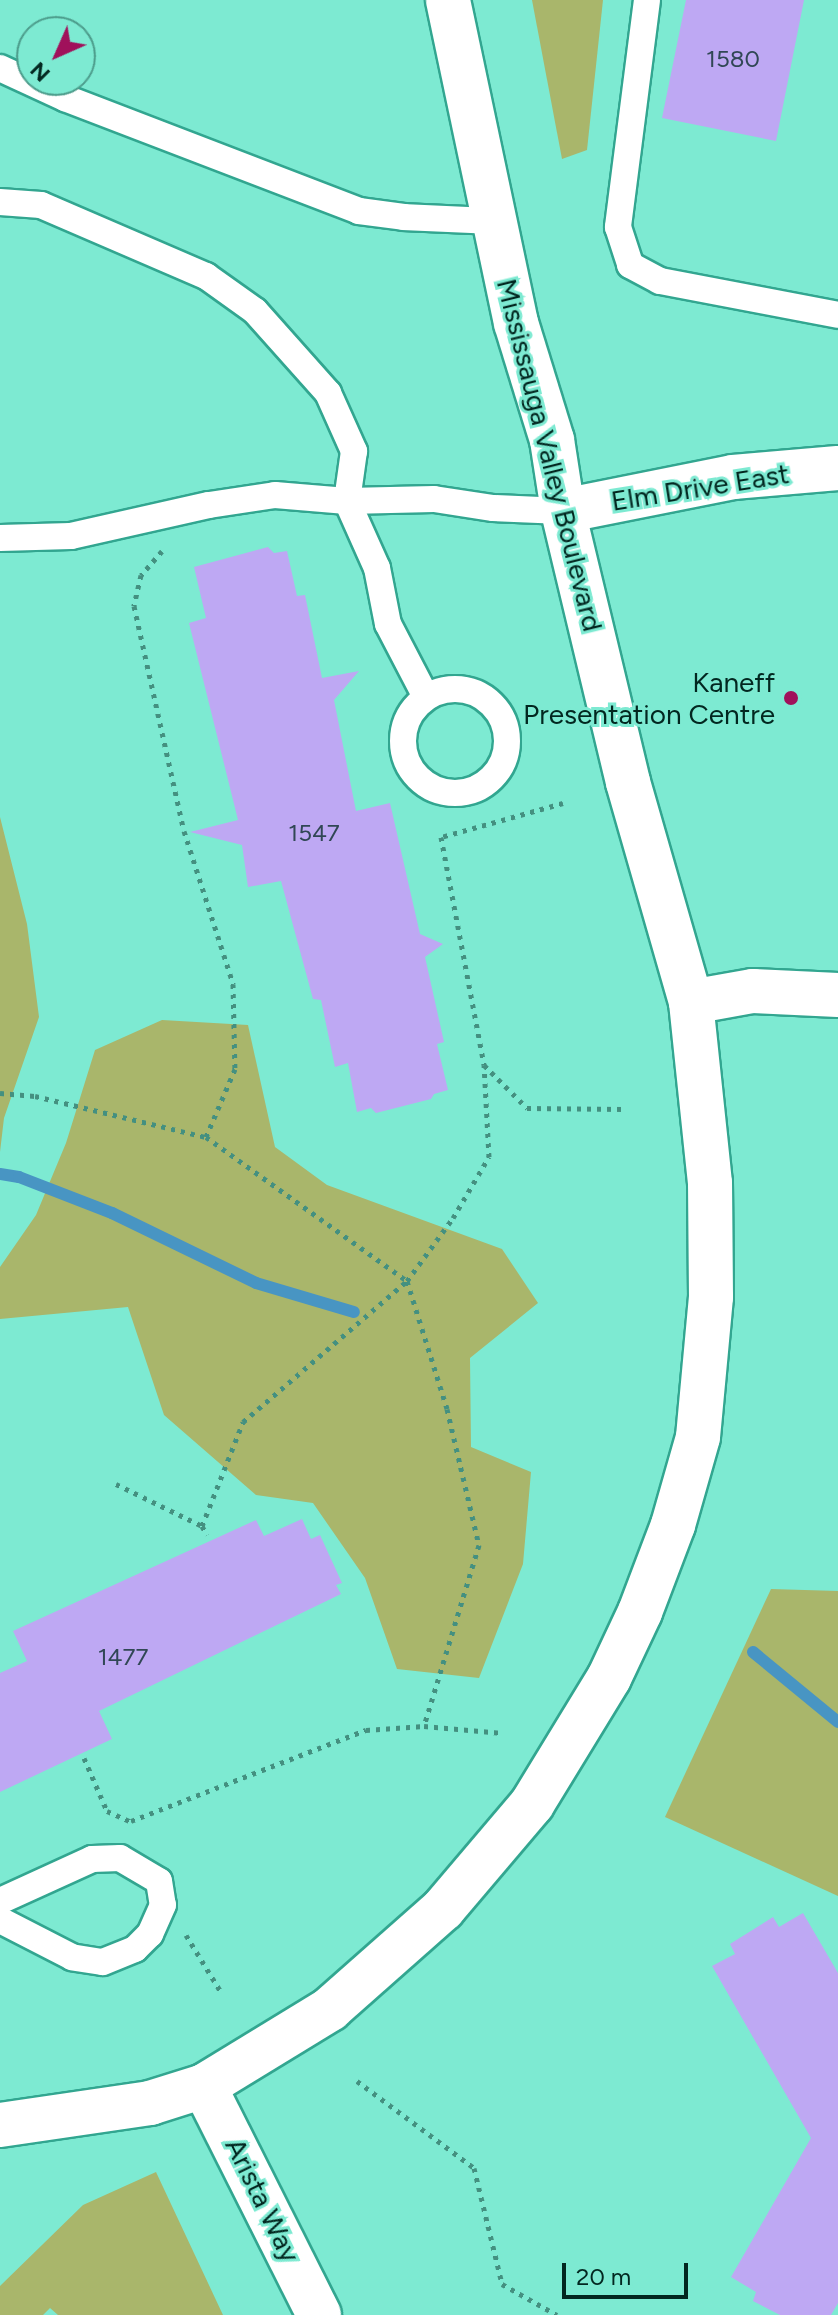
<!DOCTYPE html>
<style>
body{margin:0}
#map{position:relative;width:838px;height:2315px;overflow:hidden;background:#7dead2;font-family:Figtree,sans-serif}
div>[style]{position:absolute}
.green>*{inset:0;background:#a9b66b}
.stream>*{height:12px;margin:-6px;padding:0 6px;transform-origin:6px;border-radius:6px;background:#4895c3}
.building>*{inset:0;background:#bea8f3}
.path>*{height:5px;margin-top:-2.5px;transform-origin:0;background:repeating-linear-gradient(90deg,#449080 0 4px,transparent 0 10px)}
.roads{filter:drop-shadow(2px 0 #32a690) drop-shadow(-2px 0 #32a690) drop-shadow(0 2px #32a690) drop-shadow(0 -2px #32a690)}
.service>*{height:26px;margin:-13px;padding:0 13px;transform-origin:13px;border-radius:13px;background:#fff}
.service>.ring{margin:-13px;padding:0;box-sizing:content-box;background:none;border:26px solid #fff;border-radius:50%}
.minor>*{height:44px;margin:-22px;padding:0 22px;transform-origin:22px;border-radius:22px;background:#fff}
.tertiary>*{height:44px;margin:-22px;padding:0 22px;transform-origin:22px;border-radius:22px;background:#fff}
.dots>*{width:22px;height:22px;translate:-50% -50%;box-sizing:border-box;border:4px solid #7dead2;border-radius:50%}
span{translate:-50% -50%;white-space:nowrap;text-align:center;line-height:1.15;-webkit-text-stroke:6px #7dead2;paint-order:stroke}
.number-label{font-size:24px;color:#314755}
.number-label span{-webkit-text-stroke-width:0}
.street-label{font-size:28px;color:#022720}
.poi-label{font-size:28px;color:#022720}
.right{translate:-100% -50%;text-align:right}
.north{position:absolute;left:16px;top:16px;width:80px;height:80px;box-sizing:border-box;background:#7dead2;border:2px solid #4c9c8b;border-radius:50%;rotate:225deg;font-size:22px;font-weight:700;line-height:32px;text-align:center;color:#022720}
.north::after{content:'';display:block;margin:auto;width:28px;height:36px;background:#a0115b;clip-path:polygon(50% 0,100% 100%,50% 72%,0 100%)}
.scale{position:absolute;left:562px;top:2263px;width:126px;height:36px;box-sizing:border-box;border:4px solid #022720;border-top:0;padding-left:10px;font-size:24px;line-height:28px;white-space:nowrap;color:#022720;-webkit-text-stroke:6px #7dead2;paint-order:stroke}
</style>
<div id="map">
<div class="green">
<div style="clip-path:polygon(532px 0,603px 0,587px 150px,562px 159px)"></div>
<div style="clip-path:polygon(0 817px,27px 924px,39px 1017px,4px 1118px,0 1152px)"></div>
<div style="clip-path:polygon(162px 1020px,248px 1025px,275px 1147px,327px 1185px,502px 1249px,538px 1303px,470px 1358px,471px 1447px,531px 1472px,523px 1564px,479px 1678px,397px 1669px,365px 1578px,313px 1503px,256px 1495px,164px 1415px,128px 1307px,0 1319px,0 1267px,36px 1215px,66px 1143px,95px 1050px)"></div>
<div style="clip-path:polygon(771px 1589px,838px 1591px,838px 1896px,665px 1817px)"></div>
<div style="clip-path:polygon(156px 2172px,223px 2315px,58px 2315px,50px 2308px,43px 2315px,0 2315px,0 2286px,83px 2205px)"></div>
</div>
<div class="stream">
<div style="left:0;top:1174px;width:19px;rotate:9deg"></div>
<div style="left:19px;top:1177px;width:100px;rotate:21.2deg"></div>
<div style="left:112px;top:1213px;width:160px;rotate:25.9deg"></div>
<div style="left:256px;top:1283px;width:102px;rotate:16.5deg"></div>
<div style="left:753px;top:1652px;width:110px;rotate:39.5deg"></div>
</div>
<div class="building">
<div style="clip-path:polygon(686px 0,804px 0,776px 141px,662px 118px)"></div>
<div style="clip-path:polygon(268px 547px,274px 553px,287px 551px,297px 596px,305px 595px,322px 678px,359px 671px,334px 700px,356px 811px,390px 803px,420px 934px,443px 944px,425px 957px,444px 1042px,437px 1044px,448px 1090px,434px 1094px,431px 1099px,376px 1113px,371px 1108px,357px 1112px,348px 1063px,335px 1067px,321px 1000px,313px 999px,281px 881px,248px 887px,242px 845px,190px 832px,238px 820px,189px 623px,206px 618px,194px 567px)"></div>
<div style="clip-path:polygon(302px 1519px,311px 1539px,320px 1535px,342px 1583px,336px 1585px,341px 1594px,99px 1711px,112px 1739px,0 1792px,0 1673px,27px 1661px,13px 1631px,256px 1520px,264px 1536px)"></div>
<div style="clip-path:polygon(803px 1913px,838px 1973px,838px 2303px,831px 2315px,780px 2315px,753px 2301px,756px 2292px,731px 2277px,811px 2138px,712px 1966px,735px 1954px,730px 1944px,773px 1917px,779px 1927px)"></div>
</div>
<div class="path">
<div style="left:162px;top:551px;width:32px;rotate:131deg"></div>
<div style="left:141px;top:575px;width:32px;rotate:103deg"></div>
<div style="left:134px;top:606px;width:230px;rotate:77.5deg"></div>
<div style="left:184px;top:831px;width:161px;rotate:72.2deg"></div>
<div style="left:233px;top:984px;width:85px;rotate:88.7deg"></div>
<div style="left:235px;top:1069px;width:74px;rotate:113.1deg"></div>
<div style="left:563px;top:803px;width:127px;rotate:164.4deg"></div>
<div style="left:441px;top:837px;width:232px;rotate:79.3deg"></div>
<div style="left:484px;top:1065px;width:61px;rotate:45deg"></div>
<div style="left:527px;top:1108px;width:97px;rotate:0.6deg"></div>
<div style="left:0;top:1093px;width:35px;rotate:5deg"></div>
<div style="left:35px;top:1096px;width:176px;rotate:13.5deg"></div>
<div style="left:206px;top:1137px;width:247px;rotate:35.6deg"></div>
<div style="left:407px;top:1281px;width:134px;rotate:72.6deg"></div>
<div style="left:447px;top:1409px;width:140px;rotate:76.8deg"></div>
<div style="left:479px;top:1545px;width:189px;rotate:106.9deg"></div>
<div style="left:116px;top:1484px;width:96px;rotate:26deg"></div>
<div style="left:202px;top:1526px;width:10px;rotate:61deg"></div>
<div style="left:202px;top:1526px;width:112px;rotate:-68.5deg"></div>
<div style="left:243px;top:1422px;width:216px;rotate:-40.7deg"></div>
<div style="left:407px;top:1281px;width:78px;rotate:-53.9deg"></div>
<div style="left:453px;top:1218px;width:71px;rotate:-59.5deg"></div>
<div style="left:489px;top:1157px;width:92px;rotate:-93.1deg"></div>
<div style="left:84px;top:1758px;width:58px;rotate:66.5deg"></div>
<div style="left:107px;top:1811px;width:27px;rotate:24deg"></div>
<div style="left:131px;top:1821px;width:252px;rotate:-21.2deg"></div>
<div style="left:366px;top:1730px;width:58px;rotate:-3.9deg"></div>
<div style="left:424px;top:1726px;width:79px;rotate:5.1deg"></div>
<div style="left:186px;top:1935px;width:67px;rotate:58.4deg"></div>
<div style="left:357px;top:2081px;width:146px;rotate:36.6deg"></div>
<div style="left:474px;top:2168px;width:119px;rotate:76.4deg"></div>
<div style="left:502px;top:2284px;width:63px;rotate:29.4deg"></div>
</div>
<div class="roads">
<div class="service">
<div style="left:647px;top:0;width:229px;rotate:97.3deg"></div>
<div style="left:618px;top:227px;width:40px;rotate:72deg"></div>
<div style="left:630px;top:265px;width:34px;rotate:28deg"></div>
<div style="left:660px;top:281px;width:181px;rotate:10.8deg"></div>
<div style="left:0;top:68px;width:72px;rotate:24.8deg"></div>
<div style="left:65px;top:98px;width:315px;rotate:21deg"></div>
<div style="left:359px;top:211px;width:45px;rotate:7.6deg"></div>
<div style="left:404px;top:217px;width:89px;rotate:2.6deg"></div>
<div style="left:0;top:202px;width:41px;rotate:4.2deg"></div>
<div style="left:41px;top:205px;width:180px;rotate:23.3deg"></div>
<div style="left:206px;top:276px;width:60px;rotate:35.5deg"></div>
<div style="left:255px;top:311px;width:110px;rotate:48.3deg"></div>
<div style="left:328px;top:393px;width:64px;rotate:65.9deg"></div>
<div style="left:354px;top:451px;width:50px;rotate:98deg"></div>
<div style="left:347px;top:501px;width:73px;rotate:65.9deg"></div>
<div style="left:377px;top:568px;width:57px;rotate:78.9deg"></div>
<div style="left:388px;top:624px;width:82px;rotate:62.5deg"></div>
<div style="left:0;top:538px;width:71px;rotate:-1.6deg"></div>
<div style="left:71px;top:536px;width:141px;rotate:-12.7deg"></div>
<div style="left:209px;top:505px;width:67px;rotate:-8.6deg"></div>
<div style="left:275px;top:495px;width:72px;rotate:4.8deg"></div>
<div style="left:347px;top:501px;width:87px;rotate:-1.3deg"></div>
<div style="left:434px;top:499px;width:60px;rotate:8.7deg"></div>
<div style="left:493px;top:508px;width:70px;rotate:2.5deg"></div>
<div class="ring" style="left:403px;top:689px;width:78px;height:78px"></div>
<div style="left:0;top:1901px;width:101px;rotate:-24.5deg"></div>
<div style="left:92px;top:1859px;width:28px;rotate:-2deg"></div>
<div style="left:120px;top:1858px;width:45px;rotate:30.5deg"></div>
<div style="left:159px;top:1881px;width:24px;rotate:81deg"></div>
<div style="left:163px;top:1905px;width:32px;rotate:114deg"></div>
<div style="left:150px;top:1934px;width:21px;rotate:135deg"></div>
<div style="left:135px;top:1949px;width:35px;rotate:158deg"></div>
<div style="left:102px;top:1962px;width:30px;rotate:-171deg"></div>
<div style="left:72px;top:1957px;width:81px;rotate:-152.8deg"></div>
</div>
<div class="minor">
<div style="left:563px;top:511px;width:173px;rotate:-11.3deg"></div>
<div style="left:733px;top:477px;width:105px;rotate:-4.9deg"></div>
<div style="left:691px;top:1002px;width:63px;rotate:-10.1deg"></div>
<div style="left:753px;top:991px;width:85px;rotate:2.7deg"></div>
<div style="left:204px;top:2086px;width:256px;rotate:63.3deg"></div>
</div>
<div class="tertiary">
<div style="left:0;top:2125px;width:152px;rotate:-8.3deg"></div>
<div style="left:150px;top:2103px;width:57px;rotate:-17.5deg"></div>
<div style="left:204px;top:2086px;width:148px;rotate:-31.4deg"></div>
<div style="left:330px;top:2009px;width:151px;rotate:-41.5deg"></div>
<div style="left:443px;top:1909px;width:138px;rotate:-49.7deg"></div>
<div style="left:532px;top:1804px;width:148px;rotate:-58.6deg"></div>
<div style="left:609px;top:1678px;width:73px;rotate:-64.8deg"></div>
<div style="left:640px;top:1612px;width:93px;rotate:-69.2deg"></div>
<div style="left:673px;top:1525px;width:91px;rotate:-74.1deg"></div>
<div style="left:698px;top:1437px;width:141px;rotate:-84.7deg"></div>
<div style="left:711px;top:1297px;width:114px;rotate:-90.5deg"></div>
<div style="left:710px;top:1183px;width:182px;rotate:-96deg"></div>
<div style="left:691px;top:1002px;width:229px;rotate:-106deg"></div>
<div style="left:628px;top:782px;width:279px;rotate:-103.5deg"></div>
<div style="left:563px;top:511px;width:72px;rotate:-98.8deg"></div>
<div style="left:552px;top:440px;width:122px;rotate:-107.1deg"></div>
<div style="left:516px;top:323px;width:330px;rotate:-101.9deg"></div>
</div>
</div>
<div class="dots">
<div style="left:791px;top:698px;background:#a0115b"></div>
</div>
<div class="number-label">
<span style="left:733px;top:59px">1580</span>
<span style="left:314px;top:833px">1547</span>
<span style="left:123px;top:1657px">1477</span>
</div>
<div class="street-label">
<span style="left:550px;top:455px;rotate:76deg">Mississauga Valley Boulevard</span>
<span style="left:700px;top:487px;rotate:-9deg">Elm Drive East</span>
<span style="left:263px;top:2200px;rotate:64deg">Arista Way</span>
</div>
<div class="poi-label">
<span class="right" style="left:775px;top:698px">Kaneff<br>Presentation Centre</span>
</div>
<div class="north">N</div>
<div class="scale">20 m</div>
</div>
